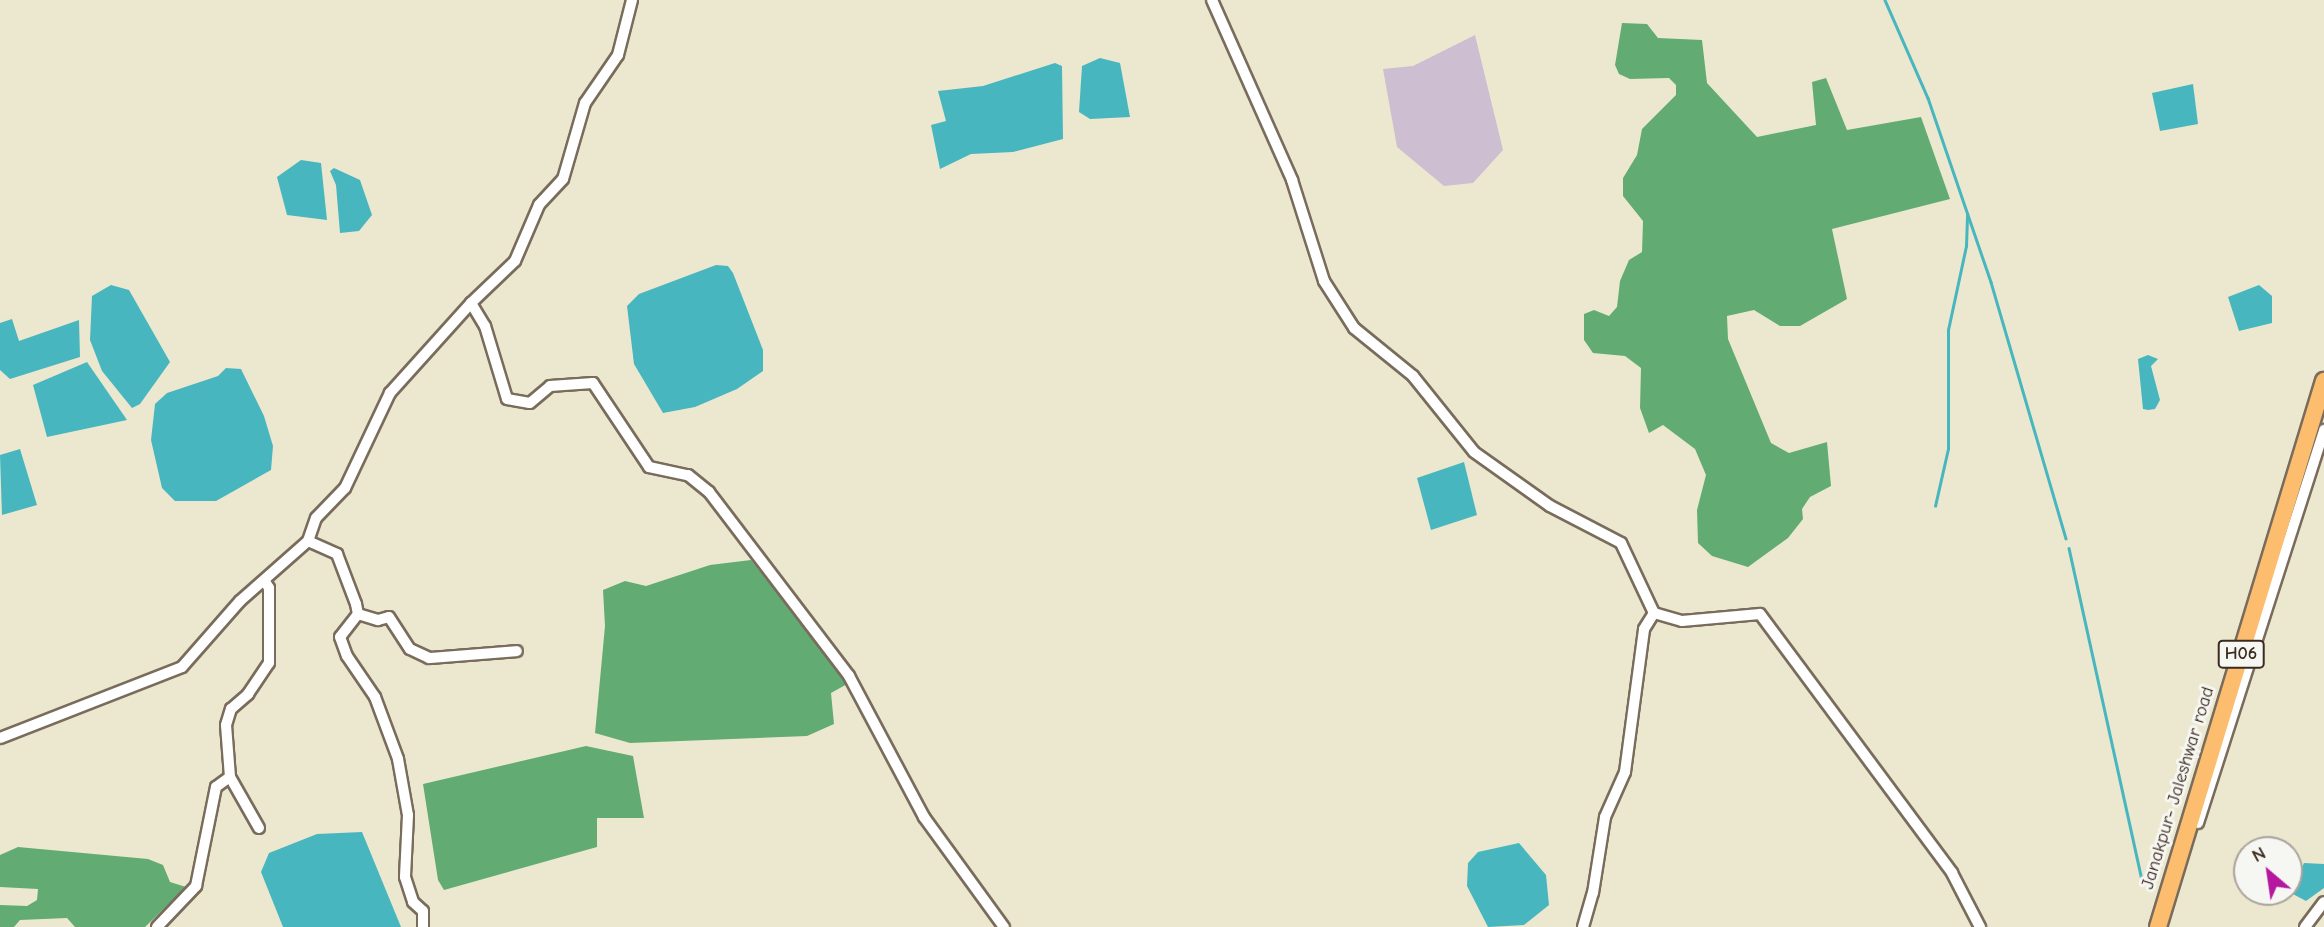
<!DOCTYPE html>
<style>
body{margin:0}
#map{position:relative;width:2324px;height:927px;overflow:hidden;background:#ece8cf;font-family:"Comic Neue",sans-serif}
div>[style]{position:absolute}
.industrial>*{inset:0;background:#cdbed2}
.forest>*{inset:0;background:#62ac74}
.water>*{inset:0;background:#47b6be}
.stream>*{height:2.5px;margin:-1.25px;padding:0 1.25px;transform-origin:1.25px;border-radius:1.25px;background:#47b6be}
.roads{filter:drop-shadow(2px 0 #796c5c) drop-shadow(-2px 0 #796c5c) drop-shadow(0 2px #796c5c) drop-shadow(0 -2px #796c5c)}
.minor>*{height:10px;margin:-5px;padding:0 5px;transform-origin:5px;border-radius:5px;background:#fff}
.trunk>*{height:16px;margin:-8px;padding:0 8px;transform-origin:8px;border-radius:8px;background:#fcbd6f}
span{translate:-50% -50%;white-space:nowrap;text-align:center;line-height:1.15;-webkit-text-stroke:6px #f6f6f2;paint-order:stroke}
.shield-label span{padding:2px 5px;background:#f6f6f2;border:2px solid;border-radius:5px;-webkit-text-stroke-width:0}
.shield-label{font-size:18px;color:#3b2a1e;font-weight:700}
.street-label{font-size:19px;color:#3b2a1e}
.north{position:absolute;left:2233px;top:836px;width:70px;height:70px;box-sizing:border-box;background:#f6f6f2;border:2px solid #aba49d;border-radius:50%;rotate:331deg;font-size:19px;font-weight:700;line-height:28px;text-align:center;color:#3b2a1e}
.north::after{content:'';display:block;margin:auto;width:24px;height:32px;background:#b5179e;clip-path:polygon(50% 0,100% 100%,50% 72%,0 100%)}
</style>
<div id="map">
<div class="industrial">
<div style="clip-path:polygon(1475px 35px,1503px 150px,1473px 183px,1444px 186px,1397px 147px,1383px 69px,1413px 66px)"></div>
</div>
<div class="forest">
<div style="clip-path:polygon(1622px 23px,1647px 24px,1658px 38px,1702px 40px,1707px 83px,1757px 137px,1816px 125px,1812px 82px,1826px 78px,1847px 130px,1921px 117px,1950px 199px,1832px 229px,1847px 299px,1800px 326px,1780px 326px,1754px 310px,1727px 316px,1728px 339px,1771px 443px,1789px 453px,1827px 442px,1831px 486px,1810px 497px,1802px 509px,1803px 519px,1788px 538px,1748px 567px,1712px 556px,1698px 543px,1697px 510px,1706px 475px,1695px 449px,1663px 425px,1649px 433px,1640px 408px,1641px 368px,1625px 356px,1593px 353px,1584px 340px,1584px 314px,1594px 310px,1609px 316px,1617px 307px,1620px 281px,1629px 260px,1642px 252px,1643px 221px,1623px 196px,1623px 178px,1637px 155px,1642px 129px,1676px 95px,1676px 85px,1669px 78px,1630px 79px,1619px 74px,1615px 65px)"></div>
<div style="clip-path:polygon(751px 560px,849px 683px,831px 693px,834px 724px,807px 736px,630px 743px,595px 733px,605px 626px,603px 590px,625px 581px,646px 586px,710px 565px)"></div>
<div style="clip-path:polygon(586px 746px,633px 756px,644px 818px,597px 818px,597px 847px,444px 890px,438px 880px,423px 784px)"></div>
<div style="clip-path:polygon(18px 847px,148px 859px,163px 865px,170px 882px,186px 887px,145px 927px,75px 927px,67px 918px,20px 920px,14px 927px,0 927px,0 905px,27px 906px,37px 900px,38px 889px,0 887px,0 855px)"></div>
</div>
<div class="water">
<div style="clip-path:polygon(1100px 58px,1120px 63px,1130px 117px,1090px 119px,1079px 112px,1082px 66px)"></div>
<div style="clip-path:polygon(1055px 63px,1062px 66px,1063px 139px,1013px 152px,971px 154px,940px 169px,931px 125px,946px 121px,938px 91px,983px 86px)"></div>
<div style="clip-path:polygon(2193px 84px,2198px 124px,2160px 131px,2152px 93px)"></div>
<div style="clip-path:polygon(301px 160px,321px 163px,327px 220px,287px 215px,277px 177px)"></div>
<div style="clip-path:polygon(334px 168px,360px 180px,372px 215px,359px 231px,340px 233px,336px 185px,330px 171px)"></div>
<div style="clip-path:polygon(716px 265px,728px 266px,733px 273px,763px 350px,763px 371px,737px 389px,695px 407px,663px 413px,634px 364px,627px 306px,639px 294px)"></div>
<div style="clip-path:polygon(111px 285px,129px 290px,170px 362px,140px 404px,132px 408px,102px 371px,90px 340px,92px 296px)"></div>
<div style="clip-path:polygon(2259px 285px,2272px 296px,2272px 323px,2239px 331px,2228px 297px)"></div>
<div style="clip-path:polygon(12px 319px,19px 341px,79px 320px,80px 357px,10px 379px,0 370px,0 323px)"></div>
<div style="clip-path:polygon(2148px 355px,2158px 359px,2151px 366px,2160px 400px,2155px 409px,2148px 410px,2143px 409px,2138px 359px)"></div>
<div style="clip-path:polygon(87px 362px,127px 420px,47px 437px,33px 385px)"></div>
<div style="clip-path:polygon(226px 368px,241px 369px,264px 416px,273px 446px,271px 470px,216px 501px,175px 501px,162px 488px,151px 440px,155px 404px,167px 393px,218px 376px)"></div>
<div style="clip-path:polygon(20px 449px,37px 505px,2px 515px,0 455px)"></div>
<div style="clip-path:polygon(1464px 462px,1477px 515px,1431px 530px,1417px 478px)"></div>
<div style="clip-path:polygon(362px 832px,401px 927px,283px 927px,261px 872px,269px 853px,317px 834px)"></div>
<div style="clip-path:polygon(1519px 843px,1546px 875px,1549px 905px,1524px 925px,1488px 927px,1467px 886px,1468px 863px,1478px 852px)"></div>
<div style="clip-path:polygon(2304px 863px,2324px 864px,2324px 888px,2306px 901px,2289px 892px)"></div>
</div>
<div class="stream">
<div style="left:1885px;top:0;width:107px;rotate:66.3deg"></div>
<div style="left:1928px;top:98px;width:194px;rotate:71.1deg"></div>
<div style="left:1991px;top:282px;width:267px;rotate:73.7deg"></div>
<div style="left:1935px;top:506px;width:58px;rotate:-77.2deg"></div>
<div style="left:1948px;top:449px;width:119px;rotate:-90deg"></div>
<div style="left:1948px;top:330px;width:86px;rotate:-77.9deg"></div>
<div style="left:1966px;top:246px;width:32px;rotate:-88deg"></div>
<div style="left:2069px;top:548px;width:341px;rotate:77.6deg"></div>
</div>
<div class="roads">
<div class="minor">
<div style="left:632px;top:0;width:57px;rotate:104.3deg"></div>
<div style="left:618px;top:55px;width:58px;rotate:124.5deg"></div>
<div style="left:585px;top:103px;width:79px;rotate:106.1deg"></div>
<div style="left:563px;top:179px;width:35px;rotate:133deg"></div>
<div style="left:539px;top:205px;width:61px;rotate:113.2deg"></div>
<div style="left:515px;top:261px;width:61px;rotate:136.3deg"></div>
<div style="left:471px;top:303px;width:27px;rotate:59deg"></div>
<div style="left:485px;top:326px;width:76px;rotate:73.2deg"></div>
<div style="left:507px;top:399px;width:23px;rotate:10deg"></div>
<div style="left:530px;top:403px;width:26px;rotate:-40deg"></div>
<div style="left:550px;top:386px;width:43px;rotate:-4deg"></div>
<div style="left:593px;top:383px;width:101px;rotate:56.3deg"></div>
<div style="left:649px;top:467px;width:40px;rotate:12deg"></div>
<div style="left:688px;top:475px;width:27px;rotate:39deg"></div>
<div style="left:709px;top:492px;width:231px;rotate:52.7deg"></div>
<div style="left:849px;top:676px;width:160px;rotate:62deg"></div>
<div style="left:924px;top:817px;width:136px;rotate:54deg"></div>
<div style="left:1212px;top:0;width:197px;rotate:66deg"></div>
<div style="left:1292px;top:180px;width:106px;rotate:72.4deg"></div>
<div style="left:1324px;top:281px;width:56px;rotate:57.4deg"></div>
<div style="left:1354px;top:328px;width:76px;rotate:39.1deg"></div>
<div style="left:1413px;top:376px;width:97px;rotate:51.2deg"></div>
<div style="left:1474px;top:452px;width:93px;rotate:35.4deg"></div>
<div style="left:1550px;top:506px;width:80px;rotate:27.5deg"></div>
<div style="left:1621px;top:543px;width:77px;rotate:64.8deg"></div>
<div style="left:1654px;top:613px;width:29px;rotate:16deg"></div>
<div style="left:1682px;top:621px;width:78px;rotate:-5.1deg"></div>
<div style="left:1760px;top:614px;width:322px;rotate:53.4deg"></div>
<div style="left:1952px;top:873px;width:61px;rotate:62.6deg"></div>
<div style="left:308px;top:541px;width:32px;rotate:24deg"></div>
<div style="left:337px;top:554px;width:53px;rotate:69.2deg"></div>
<div style="left:356px;top:604px;width:10px;rotate:79deg"></div>
<div style="left:358px;top:614px;width:29px;rotate:128deg"></div>
<div style="left:340px;top:637px;width:20px;rotate:70deg"></div>
<div style="left:347px;top:656px;width:50px;rotate:55.7deg"></div>
<div style="left:375px;top:697px;width:66px;rotate:69.6deg"></div>
<div style="left:398px;top:759px;width:57px;rotate:79.9deg"></div>
<div style="left:408px;top:815px;width:62px;rotate:92.8deg"></div>
<div style="left:405px;top:877px;width:26px;rotate:72deg"></div>
<div style="left:413px;top:902px;width:13px;rotate:42deg"></div>
<div style="left:423px;top:911px;width:16px;rotate:90deg"></div>
<div style="left:358px;top:614px;width:21px;rotate:17deg"></div>
<div style="left:378px;top:620px;width:11px;rotate:-15deg"></div>
<div style="left:389px;top:617px;width:38px;rotate:57deg"></div>
<div style="left:410px;top:649px;width:21px;rotate:25deg"></div>
<div style="left:429px;top:658px;width:88px;rotate:-4.5deg"></div>
<div style="left:0;top:738px;width:195px;rotate:-21.3deg"></div>
<div style="left:182px;top:667px;width:88px;rotate:-48.7deg"></div>
<div style="left:240px;top:601px;width:91px;rotate:-41.4deg"></div>
<div style="left:308px;top:541px;width:24px;rotate:-71deg"></div>
<div style="left:316px;top:518px;width:42px;rotate:-46deg"></div>
<div style="left:345px;top:488px;width:105px;rotate:-64.7deg"></div>
<div style="left:390px;top:393px;width:121px;rotate:-48deg"></div>
<div style="left:2198px;top:823px;width:413px;rotate:-72.2deg"></div>
<div style="left:259px;top:828px;width:59px;rotate:-119.6deg"></div>
<div style="left:230px;top:777px;width:52px;rotate:-94.4deg"></div>
<div style="left:226px;top:725px;width:17px;rotate:-73deg"></div>
<div style="left:231px;top:709px;width:23px;rotate:-41deg"></div>
<div style="left:248px;top:694px;width:37px;rotate:-56deg"></div>
<div style="left:269px;top:663px;width:75px;rotate:-90deg"></div>
<div style="left:269px;top:588px;width:9px;rotate:-122deg"></div>
<div style="left:157px;top:927px;width:57px;rotate:-46.4deg"></div>
<div style="left:196px;top:886px;width:101px;rotate:-78.6deg"></div>
<div style="left:216px;top:787px;width:17px;rotate:-36deg"></div>
<div style="left:1583px;top:927px;width:35px;rotate:-74deg"></div>
<div style="left:1593px;top:893px;width:77px;rotate:-81deg"></div>
<div style="left:1605px;top:817px;width:49px;rotate:-66deg"></div>
<div style="left:1625px;top:772px;width:144px;rotate:-82.4deg"></div>
<div style="left:1644px;top:629px;width:19px;rotate:-58deg"></div>
<div style="left:2305px;top:927px;width:31px;rotate:-53deg"></div>
</div>
<div class="trunk">
<div style="left:2158px;top:927px;width:571px;rotate:-73.09deg"></div>
</div>
</div>
<div class="shield-label">
<span style="left:2241px;top:654px">H06</span>
</div>
<div class="street-label">
<span style="left:2178px;top:788px;rotate:-73deg">Janakpur- Jaleshwar road</span>
</div>
<div class="north">N</div>
</div>
